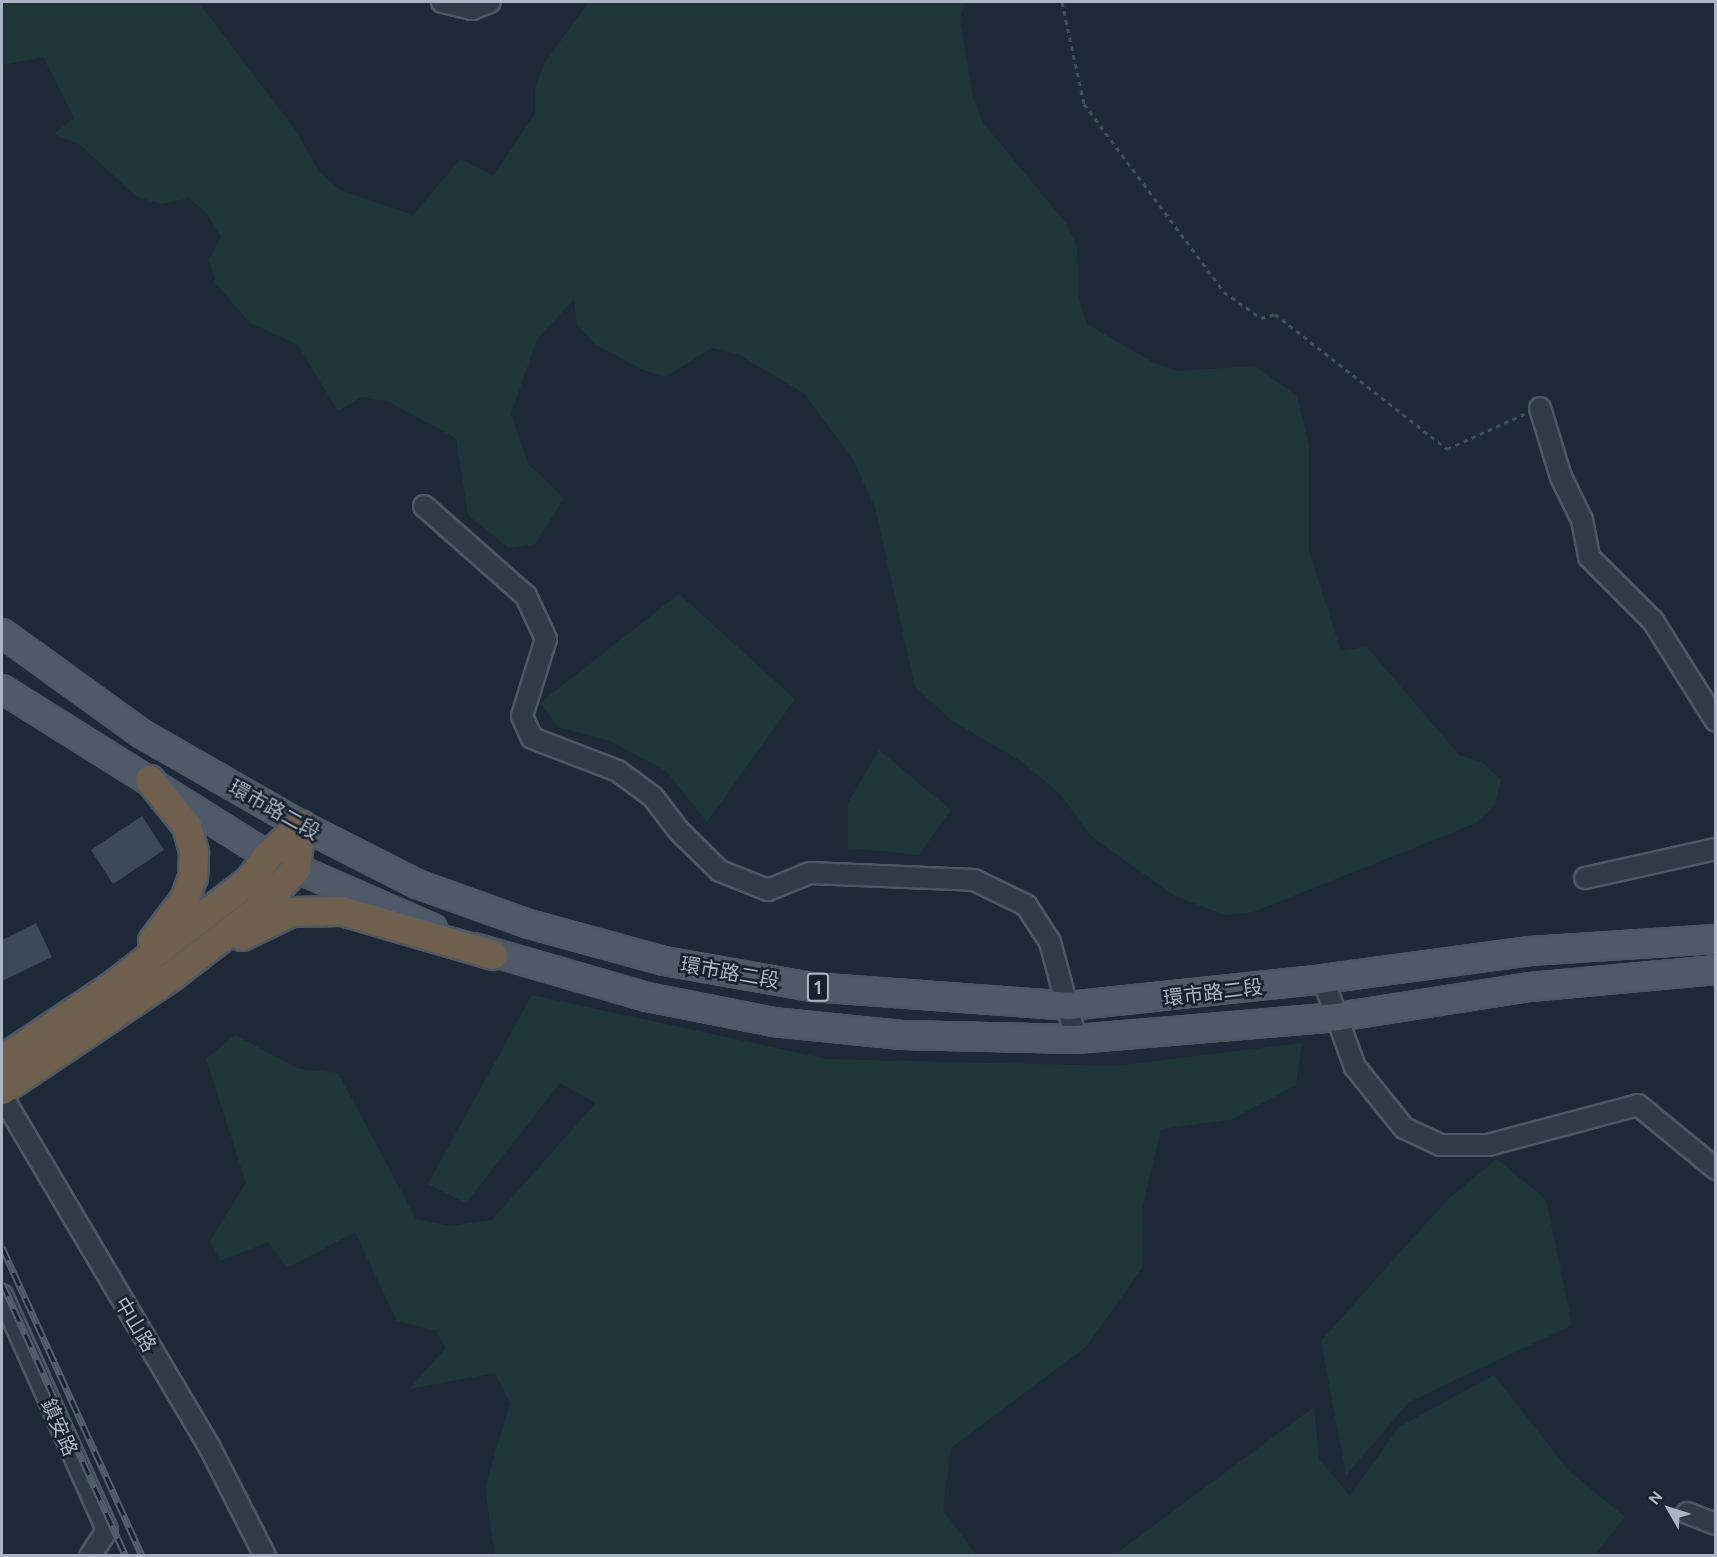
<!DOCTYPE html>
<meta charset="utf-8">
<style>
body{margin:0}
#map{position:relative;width:1717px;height:1557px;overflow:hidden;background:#1d2937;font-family:Ubuntu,"Noto Sans TC",sans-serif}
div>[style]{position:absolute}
.green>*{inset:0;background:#1f3638}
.building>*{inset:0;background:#3b495a}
.path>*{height:3px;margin-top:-1.5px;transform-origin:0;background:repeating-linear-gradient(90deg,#3c5355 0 4.5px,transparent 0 9px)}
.roads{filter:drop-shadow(2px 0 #4e5865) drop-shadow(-2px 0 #4e5865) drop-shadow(0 2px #4e5865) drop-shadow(0 -2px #4e5865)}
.minor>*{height:20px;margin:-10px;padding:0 10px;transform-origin:10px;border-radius:10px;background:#313b47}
.major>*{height:26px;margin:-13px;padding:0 13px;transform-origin:13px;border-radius:13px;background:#4e5a68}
.highway>*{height:28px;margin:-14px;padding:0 14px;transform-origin:14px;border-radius:14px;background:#6e604d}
.rail>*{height:7px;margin-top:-3.5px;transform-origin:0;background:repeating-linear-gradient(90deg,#17202b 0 14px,#525f6f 0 28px);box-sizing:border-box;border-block:2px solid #525f6f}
span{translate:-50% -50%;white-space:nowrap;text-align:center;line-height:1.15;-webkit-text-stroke:5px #17202b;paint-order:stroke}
.shield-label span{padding:2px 4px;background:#17202b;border:2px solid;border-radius:4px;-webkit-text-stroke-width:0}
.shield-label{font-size:18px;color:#aab5c5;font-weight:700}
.street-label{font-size:20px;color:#aab5c5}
.frame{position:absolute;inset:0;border:3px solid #aab5c5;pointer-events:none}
.north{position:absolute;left:1639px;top:1479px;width:60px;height:60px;-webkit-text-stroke:4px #17202b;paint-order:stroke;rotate:309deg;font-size:16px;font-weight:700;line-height:24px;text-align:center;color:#aab5c5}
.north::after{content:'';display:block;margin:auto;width:21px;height:27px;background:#aab5c5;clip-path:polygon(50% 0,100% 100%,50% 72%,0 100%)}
</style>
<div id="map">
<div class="green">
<div style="clip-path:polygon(2px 2px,198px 2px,294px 128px,320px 173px,340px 190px,413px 215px,461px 159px,493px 176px,535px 114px,535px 88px,544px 64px,589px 2px,965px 2px,960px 20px,973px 98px,983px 123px,1066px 223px,1077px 247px,1079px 300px,1087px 324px,1154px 363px,1179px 371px,1255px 366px,1297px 396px,1309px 445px,1309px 552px,1341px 651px,1367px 647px,1459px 755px,1482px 762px,1501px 780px,1495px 805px,1476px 823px,1253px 912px,1225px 915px,1175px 896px,1091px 836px,1060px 794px,1021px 761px,954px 722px,915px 687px,875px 507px,853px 460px,805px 394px,738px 354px,712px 348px,665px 377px,641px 369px,595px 344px,577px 325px,574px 299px,537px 339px,511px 414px,528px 464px,564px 498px,535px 544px,509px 548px,468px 515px,456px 438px,387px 401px,361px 397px,338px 411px,297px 344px,250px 323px,216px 284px,209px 259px,221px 237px,208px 215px,189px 198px,162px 204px,137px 197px,79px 144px,54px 134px,74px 118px,43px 57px,2px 65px)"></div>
<div style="clip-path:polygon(679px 594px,795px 699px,707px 822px,666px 771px,610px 741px,558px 727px,540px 703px)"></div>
<div style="clip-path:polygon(879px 750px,951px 810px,919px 855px,848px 848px,848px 803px)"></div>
<div style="clip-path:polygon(532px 995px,827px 1059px,1115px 1066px,1302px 1043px,1296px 1085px,1230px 1120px,1161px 1129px,1142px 1208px,1142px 1268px,1086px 1347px,951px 1448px,943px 1510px,976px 1555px,495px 1555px,485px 1488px,510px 1403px,495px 1373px,409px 1389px,446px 1348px,435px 1330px,397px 1321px,355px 1232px,287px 1268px,268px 1242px,220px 1261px,210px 1241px,246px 1183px,206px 1059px,235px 1035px,299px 1069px,338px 1073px,416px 1219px,449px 1226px,492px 1220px,596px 1103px,560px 1083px,466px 1203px,428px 1184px)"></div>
<div style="clip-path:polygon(1497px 1159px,1546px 1200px,1572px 1325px,1409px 1402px,1346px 1475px,1321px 1341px,1448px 1199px)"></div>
<div style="clip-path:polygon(1494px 1375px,1569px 1471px,1625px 1517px,1594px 1555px,1114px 1555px,1314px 1407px,1319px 1459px,1350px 1496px,1399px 1427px)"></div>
</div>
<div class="building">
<div style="clip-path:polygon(142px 816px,164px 850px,113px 884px,91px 850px)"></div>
<div style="clip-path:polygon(36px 923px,52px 957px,2px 981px,2px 940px)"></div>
</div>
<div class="path">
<div style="left:1062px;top:2px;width:104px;rotate:77.8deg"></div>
<div style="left:1084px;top:104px;width:234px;rotate:53.3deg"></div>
<div style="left:1224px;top:292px;width:45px;rotate:35.1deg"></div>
<div style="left:1261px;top:318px;width:15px;rotate:-16deg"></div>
<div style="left:1275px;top:314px;width:219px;rotate:38.1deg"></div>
<div style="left:1447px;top:449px;width:85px;rotate:-24.4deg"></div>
</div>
<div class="roads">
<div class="minor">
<div style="left:442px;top:2px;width:31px;rotate:13deg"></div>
<div style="left:472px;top:9px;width:19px;rotate:-21deg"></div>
<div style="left:1540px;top:408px;width:72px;rotate:73.1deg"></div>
<div style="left:1561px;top:477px;width:48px;rotate:64deg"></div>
<div style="left:1582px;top:520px;width:38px;rotate:79deg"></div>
<div style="left:1589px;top:557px;width:91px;rotate:45deg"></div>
<div style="left:1653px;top:621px;width:118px;rotate:57.8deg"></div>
<div style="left:424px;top:506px;width:136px;rotate:41.4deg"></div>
<div style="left:526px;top:596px;width:47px;rotate:65.1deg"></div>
<div style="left:546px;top:639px;width:81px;rotate:107.3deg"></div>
<div style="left:522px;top:716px;width:24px;rotate:66deg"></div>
<div style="left:532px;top:738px;width:92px;rotate:21deg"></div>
<div style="left:618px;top:771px;width:44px;rotate:36.6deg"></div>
<div style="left:653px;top:797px;width:43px;rotate:52.6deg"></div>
<div style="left:679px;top:831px;width:57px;rotate:44.3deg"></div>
<div style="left:720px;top:871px;width:52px;rotate:21.6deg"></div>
<div style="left:768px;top:890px;width:45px;rotate:-22deg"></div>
<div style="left:810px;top:873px;width:164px;rotate:2.4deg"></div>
<div style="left:974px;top:880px;width:58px;rotate:25.7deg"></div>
<div style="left:1026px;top:905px;width:44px;rotate:57deg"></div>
<div style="left:1050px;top:942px;width:100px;rotate:75deg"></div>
<div style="left:1585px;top:878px;width:134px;rotate:-12.5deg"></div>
<div style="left:1323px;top:979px;width:94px;rotate:70deg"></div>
<div style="left:1355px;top:1067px;width:78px;rotate:51.2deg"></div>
<div style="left:1404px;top:1128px;width:40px;rotate:25deg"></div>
<div style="left:1440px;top:1145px;width:48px"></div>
<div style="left:1488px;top:1145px;width:155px;rotate:-14.9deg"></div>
<div style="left:1638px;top:1105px;width:101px;rotate:39.4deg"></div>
<div style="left:2px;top:1096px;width:409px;rotate:59.4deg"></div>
<div style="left:210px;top:1448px;width:121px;rotate:63deg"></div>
<div style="left:2px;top:1295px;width:257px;rotate:65.9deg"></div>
<div style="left:107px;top:1530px;width:31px;rotate:123deg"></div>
<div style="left:1687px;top:1513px;width:31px;rotate:21deg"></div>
</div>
<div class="major">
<div style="left:2px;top:633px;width:173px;rotate:35.8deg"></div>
<div style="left:142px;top:734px;width:183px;rotate:29.8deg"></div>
<div style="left:301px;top:825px;width:130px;rotate:27deg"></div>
<div style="left:417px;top:884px;width:119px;rotate:19.7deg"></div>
<div style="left:529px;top:924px;width:140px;rotate:15.3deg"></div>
<div style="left:664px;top:961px;width:150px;rotate:10deg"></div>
<div style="left:812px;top:987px;width:257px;rotate:4.2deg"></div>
<div style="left:1068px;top:1006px;width:256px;rotate:-6deg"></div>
<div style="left:1323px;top:979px;width:209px;rotate:-7.7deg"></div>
<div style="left:1530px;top:951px;width:186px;rotate:-3.7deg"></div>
<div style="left:2px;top:689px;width:314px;rotate:32.1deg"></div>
<div style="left:268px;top:856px;width:180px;rotate:23.6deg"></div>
<div style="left:474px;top:947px;width:180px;rotate:16.1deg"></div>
<div style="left:647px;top:997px;width:128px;rotate:11.2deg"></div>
<div style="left:773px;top:1022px;width:129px;rotate:5.8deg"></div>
<div style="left:901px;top:1035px;width:175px;rotate:1.3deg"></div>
<div style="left:1076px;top:1039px;width:263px;rotate:-4.8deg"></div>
<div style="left:1338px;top:1017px;width:194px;rotate:-8.9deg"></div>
<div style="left:1530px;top:987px;width:187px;rotate:-5.2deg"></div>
</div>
<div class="highway">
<div style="left:150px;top:780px;width:59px;rotate:51.2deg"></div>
<div style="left:187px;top:826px;width:28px;rotate:75deg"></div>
<div style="left:194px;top:853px;width:24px;rotate:92deg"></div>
<div style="left:193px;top:877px;width:23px;rotate:110deg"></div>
<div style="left:185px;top:899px;width:53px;rotate:127.3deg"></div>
<div style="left:242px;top:936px;width:55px;rotate:-25.6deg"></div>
<div style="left:292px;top:912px;width:50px;rotate:-1.1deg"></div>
<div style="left:342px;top:911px;width:157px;rotate:16.2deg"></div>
<div style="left:2px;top:1060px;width:130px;rotate:-33.7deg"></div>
<div style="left:110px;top:988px;width:177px;rotate:-37.6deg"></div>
<div style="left:250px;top:880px;width:30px;rotate:-53deg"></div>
<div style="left:268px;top:856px;width:45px;rotate:-43.2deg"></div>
<div style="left:2px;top:1090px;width:205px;rotate:-33.8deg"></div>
<div style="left:172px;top:976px;width:110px;rotate:-37.6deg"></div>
<div style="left:259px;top:909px;width:54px;rotate:-47.2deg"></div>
<div style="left:296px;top:869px;width:44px;rotate:-83.5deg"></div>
</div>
</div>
<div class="rail">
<div style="left:2px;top:1247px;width:339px;rotate:65.6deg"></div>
<div style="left:2px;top:1283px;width:300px;rotate:65.6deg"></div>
</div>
<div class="shield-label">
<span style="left:818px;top:987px">1</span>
</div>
<div class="street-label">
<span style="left:275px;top:809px;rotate:29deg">環市路二段</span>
<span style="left:730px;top:972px;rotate:10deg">環市路二段</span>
<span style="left:1213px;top:992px;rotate:-7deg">環市路二段</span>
<span style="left:136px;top:1324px;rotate:59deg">中山路</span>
<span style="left:60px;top:1427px;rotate:66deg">鎮安路</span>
</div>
<div class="frame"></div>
<div class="north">N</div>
</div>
